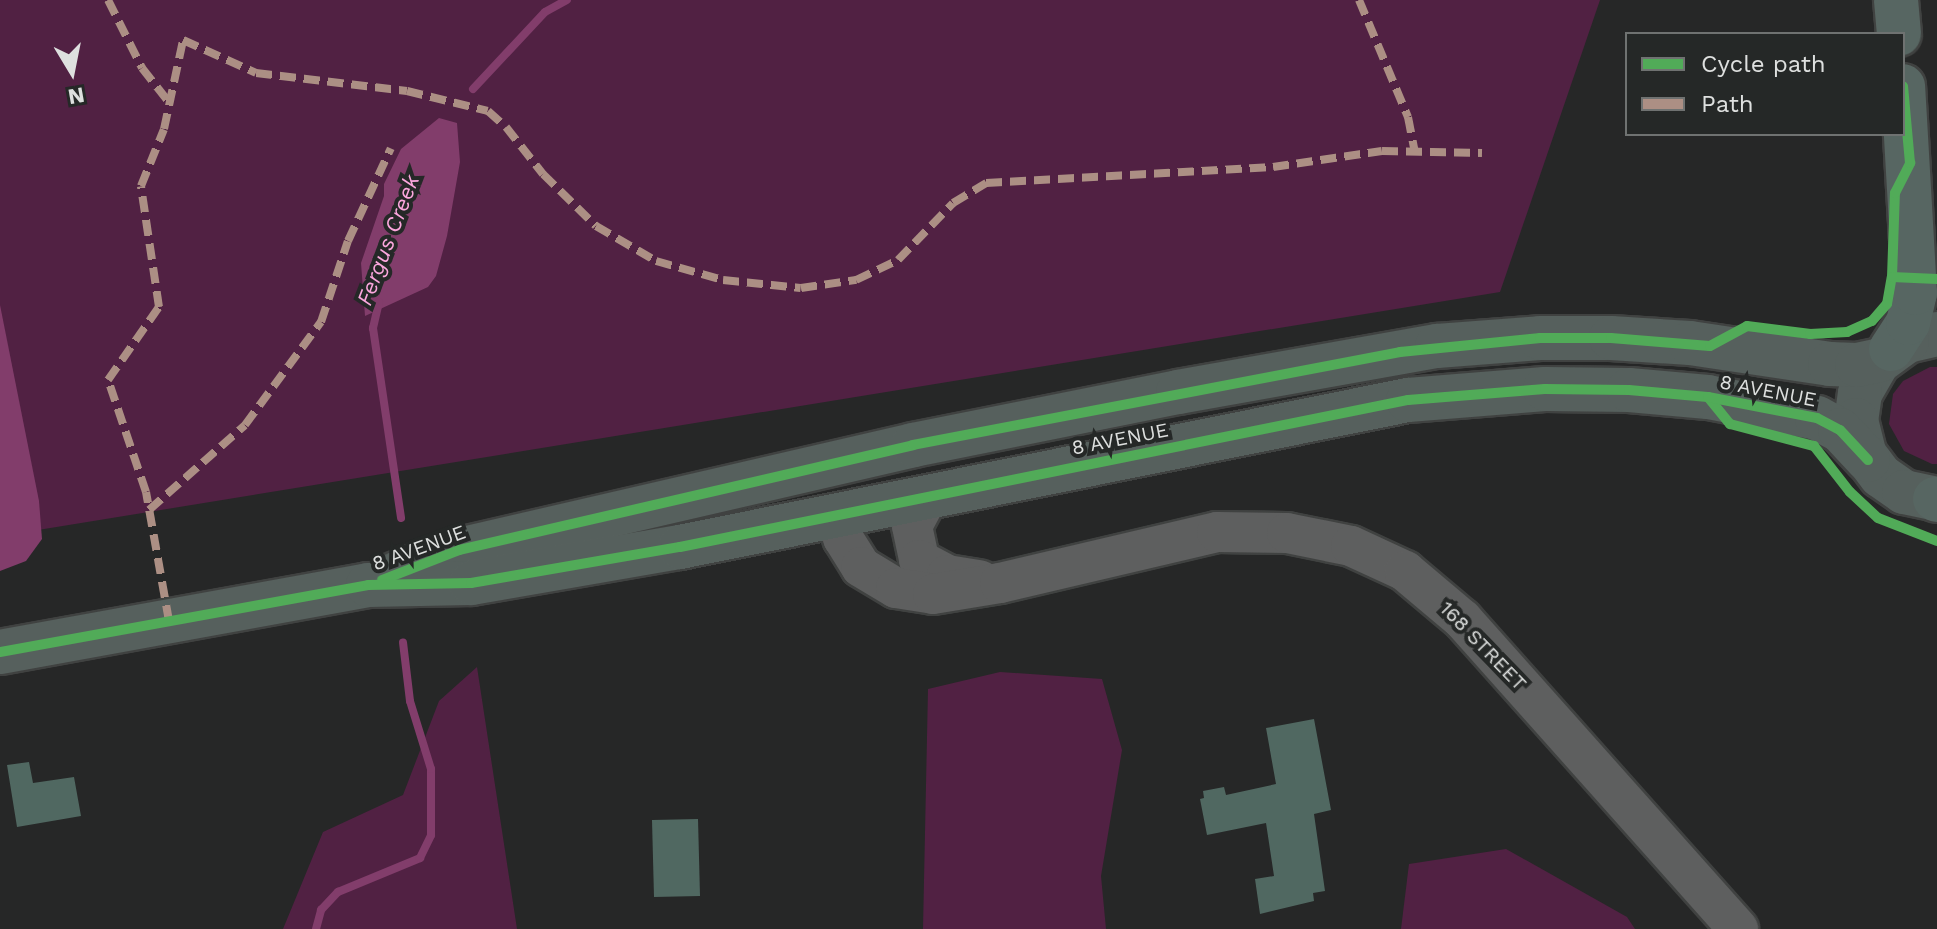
<!DOCTYPE html>
<style>
body{margin:0}
#map{position:relative;width:1937px;height:929px;overflow:hidden;background:#262727;font-family:"Work Sans",sans-serif}
div>[style]{position:absolute}
.green>*{inset:0;background:#512143}
.water>*{inset:0;background:#823d6b}
.stream>*{height:8px;margin:-4px;padding:0 4px;transform-origin:4px;border-radius:4px;background:#823d6b}
.building>*{inset:0;background:#506861}
.roads{filter:drop-shadow(2px 0 #404241) drop-shadow(-2px 0 #404241) drop-shadow(0 2px #404241) drop-shadow(0 -2px #404241)}
.secondary>*{height:40px;margin:-20px;padding:0 20px;transform-origin:20px;border-radius:20px;background:#5e5f5f}
.primary>*{height:44px;margin:-22px;padding:0 22px;transform-origin:22px;border-radius:22px;background:#56605d}
.highway>*{height:44px;margin:-22px;padding:0 22px;transform-origin:22px;border-radius:22px;background:#576662}
.quiet>*{height:8px;margin-top:-4px;transform-origin:0;background:repeating-linear-gradient(90deg,#ac8f84 0 16px,transparent 0 24px)}
.cycleway>*{height:10px;margin:-5px;padding:0 5px;transform-origin:5px;border-radius:5px;background:#51ab58}
span{translate:-50% -50%;white-space:nowrap;text-align:center;line-height:1.15;-webkit-text-stroke:8px #252827;paint-order:stroke}
.street-label{font-size:20px;color:#dee0df}
.water-label{font-size:22px;color:#fba6dd;font-style:italic}
.legend{position:absolute;left:1625px;top:32px;width:280px;height:104px;box-sizing:border-box;background:#252827;border:2px solid #6f7271;margin:0;padding:10px 14px;list-style:none;font-size:24px;color:#dee0df}
.legend li{display:flex;align-items:center;gap:16px;height:40px}
.legend b{width:40px;border:2px solid #6f7271}
.north{position:absolute;left:32px;top:32px;width:80px;height:80px;-webkit-text-stroke:6px #252827;paint-order:stroke;rotate:170deg;font-size:22px;font-weight:700;line-height:32px;text-align:center;color:#dee0df}
.north::after{content:'';display:block;margin:auto;width:28px;height:36px;background:#dee0df;clip-path:polygon(50% 0,100% 100%,50% 72%,0 100%)}
</style>
<div id="map">
<div class="green">
<div style="clip-path:polygon(0 0,1600px 0,1500px 292px,38px 530px,0 316px)"></div>
<div style="clip-path:polygon(1930px 367px,1937px 367px,1937px 464px,1932px 464px,1904px 451px,1889px 424px,1893px 394px,1903px 381px)"></div>
<div style="clip-path:polygon(477px 667px,517px 929px,283px 929px,323px 832px,403px 795px,439px 701px)"></div>
<div style="clip-path:polygon(1000px 672px,1102px 679px,1122px 750px,1101px 876px,1106px 929px,923px 929px,928px 689px)"></div>
<div style="clip-path:polygon(1506px 849px,1627px 917px,1635px 929px,1401px 929px,1409px 864px)"></div>
</div>
<div class="water">
<div style="clip-path:polygon(439px 118px,457px 123px,460px 162px,447px 236px,436px 276px,428px 287px,365px 316px,361px 263px,384px 196px,384px 184px,401px 149px)"></div>
<div style="clip-path:polygon(0 305px,39px 501px,42px 539px,26px 561px,0 571px)"></div>
</div>
<div class="stream">
<div style="left:473px;top:89px;width:105px;rotate:-46.9deg"></div>
<div style="left:545px;top:12px;width:25px;rotate:-29deg"></div>
<div style="left:379px;top:302px;width:27px;rotate:103deg"></div>
<div style="left:373px;top:328px;width:192px;rotate:81.6deg"></div>
<div style="left:316px;top:929px;width:20px;rotate:-75deg"></div>
<div style="left:321px;top:910px;width:25px;rotate:-47deg"></div>
<div style="left:338px;top:892px;width:89px;rotate:-22.5deg"></div>
<div style="left:420px;top:858px;width:25px;rotate:-64deg"></div>
<div style="left:431px;top:835px;width:66px;rotate:-90deg"></div>
<div style="left:431px;top:769px;width:71px;rotate:-107.2deg"></div>
<div style="left:410px;top:701px;width:59px;rotate:-96.8deg"></div>
</div>
<div class="building">
<div style="clip-path:polygon(1314px 719px,1331px 810px,1314px 814px,1325px 891px,1313px 893px,1314px 901px,1260px 914px,1255px 879px,1274px 876px,1266px 823px,1207px 835px,1200px 799px,1204px 798px,1203px 791px,1224px 787px,1226px 795px,1276px 784px,1266px 728px)"></div>
<div style="clip-path:polygon(29px 762px,33px 783px,74px 777px,81px 816px,17px 827px,7px 765px)"></div>
<div style="clip-path:polygon(698px 819px,700px 896px,654px 897px,652px 820px)"></div>
</div>
<div class="roads">
<div class="secondary">
<div style="left:928px;top:496px;width:34px;rotate:118deg"></div>
<div style="left:912px;top:526px;width:35px;rotate:78deg"></div>
<div style="left:919px;top:560px;width:32px;rotate:28deg"></div>
<div style="left:947px;top:575px;width:33px;rotate:9deg"></div>
<div style="left:838px;top:516px;width:23px;rotate:77deg"></div>
<div style="left:843px;top:538px;width:34px;rotate:58deg"></div>
<div style="left:861px;top:567px;width:41px;rotate:31deg"></div>
<div style="left:896px;top:588px;width:37px;rotate:9deg"></div>
<div style="left:933px;top:594px;width:68px;rotate:-9.3deg"></div>
<div style="left:1000px;top:583px;width:223px;rotate:-13.2deg"></div>
<div style="left:1217px;top:532px;width:70px;rotate:0.8deg"></div>
<div style="left:1287px;top:533px;width:65px;rotate:11.5deg"></div>
<div style="left:1351px;top:546px;width:60px;rotate:24.8deg"></div>
<div style="left:1405px;top:571px;width:75px;rotate:40.1deg"></div>
<div style="left:1462px;top:619px;width:415px;rotate:48.3deg"></div>
</div>
<div class="primary">
<div style="left:1937px;top:334px;width:31px;rotate:167deg"></div>
<div style="left:1907px;top:341px;width:36px;rotate:144deg"></div>
<div style="left:1878px;top:362px;width:36px;rotate:120deg"></div>
<div style="left:1860px;top:393px;width:27px;rotate:98deg"></div>
<div style="left:1856px;top:420px;width:36px;rotate:76deg"></div>
<div style="left:1865px;top:455px;width:26px;rotate:53deg"></div>
<div style="left:1881px;top:476px;width:28px;rotate:35deg"></div>
<div style="left:1904px;top:492px;width:34px;rotate:12deg"></div>
<div style="left:396px;top:574px;width:67px;rotate:-20.9deg"></div>
<div style="left:459px;top:550px;width:466px;rotate:-13deg"></div>
<div style="left:913px;top:445px;width:270px;rotate:-11.3deg"></div>
<div style="left:1178px;top:392px;width:263px;rotate:-10.1deg"></div>
<div style="left:1437px;top:346px;width:103px;rotate:-4.4deg"></div>
<div style="left:1540px;top:338px;width:71px"></div>
<div style="left:1611px;top:338px;width:79px;rotate:3.6deg"></div>
<div style="left:1690px;top:343px;width:142px;rotate:8.5deg"></div>
<div style="left:1830px;top:364px;width:27px;rotate:2deg"></div>
<div style="left:1857px;top:365px;width:24px;rotate:-12deg"></div>
<div style="left:0;top:652px;width:374px;rotate:-10.3deg"></div>
<div style="left:368px;top:585px;width:103px;rotate:-1.1deg"></div>
<div style="left:471px;top:583px;width:212px;rotate:-9.8deg"></div>
<div style="left:680px;top:547px;width:743px;rotate:-11.42deg"></div>
<div style="left:1408px;top:400px;width:137px;rotate:-4.6deg"></div>
<div style="left:1545px;top:389px;width:84px;rotate:0.7deg"></div>
<div style="left:1629px;top:390px;width:79px;rotate:5.1deg"></div>
<div style="left:1708px;top:397px;width:111px;rotate:10.9deg"></div>
<div style="left:1817px;top:418px;width:26px;rotate:28deg"></div>
<div style="left:1840px;top:430px;width:41px;rotate:47deg"></div>
</div>
<div class="highway">
<div style="left:1896px;top:0;width:34px;rotate:85deg"></div>
<div style="left:1891px;top:349px;width:31px;rotate:-57deg"></div>
<div style="left:1908px;top:323px;width:31px;rotate:-77deg"></div>
<div style="left:1915px;top:293px;width:207px;rotate:-93.3deg"></div>
<div style="left:1935px;top:499px;width:2px;rotate:27deg"></div>
</div>
</div>
<div class="quiet">
<div style="left:108px;top:0;width:76px;rotate:63.4deg"></div>
<div style="left:142px;top:68px;width:42px;rotate:51.8deg"></div>
<div style="left:1359px;top:0;width:127px;rotate:67.3deg"></div>
<div style="left:1408px;top:117px;width:36px;rotate:79deg"></div>
<div style="left:149px;top:510px;width:128px;rotate:-41.5deg"></div>
<div style="left:245px;top:425px;width:128px;rotate:-53.6deg"></div>
<div style="left:321px;top:322px;width:85px;rotate:-71.6deg"></div>
<div style="left:348px;top:241px;width:102px;rotate:-65.2deg"></div>
<div style="left:169px;top:621px;width:131px;rotate:-100.1deg"></div>
<div style="left:146px;top:492px;width:118px;rotate:-108.7deg"></div>
<div style="left:108px;top:380px;width:89px;rotate:-55.1deg"></div>
<div style="left:159px;top:307px;width:122px;rotate:-98.5deg"></div>
<div style="left:141px;top:186px;width:61px;rotate:-68deg"></div>
<div style="left:164px;top:129px;width:91px;rotate:-77.9deg"></div>
<div style="left:183px;top:40px;width:80px;rotate:24.3deg"></div>
<div style="left:256px;top:73px;width:152px;rotate:6.8deg"></div>
<div style="left:407px;top:91px;width:83px;rotate:13.9deg"></div>
<div style="left:488px;top:111px;width:24px;rotate:42deg"></div>
<div style="left:506px;top:127px;width:60px;rotate:51.8deg"></div>
<div style="left:543px;top:174px;width:74px;rotate:44.5deg"></div>
<div style="left:596px;top:226px;width:69px;rotate:30.3deg"></div>
<div style="left:656px;top:261px;width:70px;rotate:15.8deg"></div>
<div style="left:723px;top:280px;width:78px;rotate:5.9deg"></div>
<div style="left:801px;top:288px;width:56px;rotate:-8.3deg"></div>
<div style="left:856px;top:280px;width:47px;rotate:-25.5deg"></div>
<div style="left:898px;top:260px;width:79px;rotate:-46deg"></div>
<div style="left:953px;top:203px;width:39px;rotate:-31deg"></div>
<div style="left:986px;top:183px;width:287px;rotate:-3.2deg"></div>
<div style="left:1273px;top:167px;width:110px;rotate:-8.4deg"></div>
<div style="left:1382px;top:151px;width:100px;rotate:1.1deg"></div>
</div>
<div class="cycleway">
<div style="left:1892px;top:277px;width:84px;rotate:-88deg"></div>
<div style="left:1895px;top:193px;width:34px;rotate:-63deg"></div>
<div style="left:1910px;top:163px;width:77px;rotate:-95.2deg"></div>
<div style="left:1708px;top:397px;width:35px;rotate:51deg"></div>
<div style="left:1730px;top:424px;width:87px;rotate:14.7deg"></div>
<div style="left:1814px;top:446px;width:58px;rotate:52deg"></div>
<div style="left:1850px;top:492px;width:38px;rotate:43deg"></div>
<div style="left:1878px;top:518px;width:63px;rotate:21.3deg"></div>
<div style="left:382px;top:580px;width:83px;rotate:-21.3deg"></div>
<div style="left:459px;top:550px;width:466px;rotate:-13deg"></div>
<div style="left:913px;top:445px;width:496px;rotate:-10.8deg"></div>
<div style="left:1400px;top:352px;width:141px;rotate:-5.7deg"></div>
<div style="left:1540px;top:338px;width:71px"></div>
<div style="left:1611px;top:338px;width:99px;rotate:4.6deg"></div>
<div style="left:1710px;top:346px;width:42px;rotate:-28.4deg"></div>
<div style="left:1747px;top:326px;width:64px;rotate:7.2deg"></div>
<div style="left:1810px;top:334px;width:37px;rotate:-3deg"></div>
<div style="left:1847px;top:332px;width:27px;rotate:-24deg"></div>
<div style="left:1872px;top:321px;width:23px;rotate:-49deg"></div>
<div style="left:1887px;top:304px;width:27px;rotate:-80deg"></div>
<div style="left:1892px;top:277px;width:45px;rotate:2.5deg"></div>
<div style="left:0;top:652px;width:374px;rotate:-10.3deg"></div>
<div style="left:368px;top:585px;width:103px;rotate:-1.1deg"></div>
<div style="left:471px;top:583px;width:212px;rotate:-9.8deg"></div>
<div style="left:680px;top:547px;width:743px;rotate:-11.42deg"></div>
<div style="left:1408px;top:400px;width:137px;rotate:-4.6deg"></div>
<div style="left:1545px;top:389px;width:84px;rotate:0.7deg"></div>
<div style="left:1629px;top:390px;width:79px;rotate:5.1deg"></div>
<div style="left:1708px;top:397px;width:111px;rotate:10.9deg"></div>
<div style="left:1817px;top:418px;width:26px;rotate:28deg"></div>
<div style="left:1840px;top:430px;width:41px;rotate:47deg"></div>
</div>
<div class="street-label">
<span style="left:1768px;top:391px;rotate:11deg">8 AVENUE</span>
<span style="left:1120px;top:439px;rotate:-11deg">8 AVENUE</span>
<span style="left:419px;top:548px;rotate:-20deg">8 AVENUE</span>
<span style="left:1483px;top:646px;rotate:46deg">168 STREET</span>
</div>
<div class="water-label">
<span style="left:388px;top:240px;rotate:-69deg">Fergus Creek</span>
</div>
<ul class="legend">
<li><b style="height:10px;background:#51ab58"></b>Cycle path</li>
<li><b style="height:10px;background:#ac8f84"></b>Path</li>
</ul>
<div class="north">N</div>
</div>
